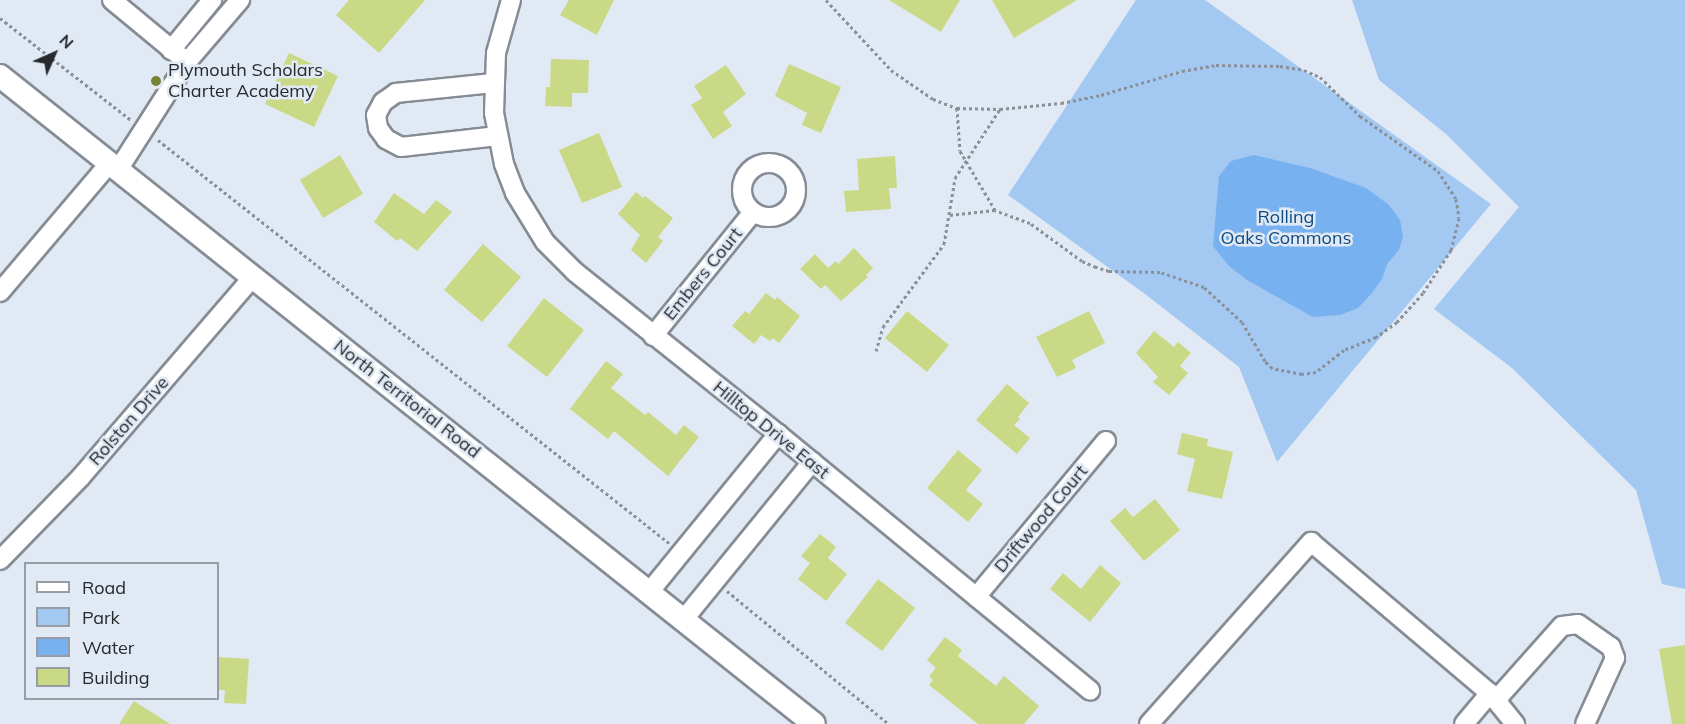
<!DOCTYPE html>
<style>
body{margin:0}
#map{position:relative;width:1685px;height:724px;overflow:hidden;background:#e1eaf4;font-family:Mulish,sans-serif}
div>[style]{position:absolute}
.green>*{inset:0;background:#a3c8f2}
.water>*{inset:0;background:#78b1ef}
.building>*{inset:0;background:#c9d986}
.path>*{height:3px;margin-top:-1.5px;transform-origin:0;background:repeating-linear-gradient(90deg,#8a9098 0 3px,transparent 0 6px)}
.roads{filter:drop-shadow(2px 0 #858c95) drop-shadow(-2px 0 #858c95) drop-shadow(0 2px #858c95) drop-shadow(0 -2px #858c95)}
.minor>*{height:18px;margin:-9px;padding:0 9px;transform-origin:9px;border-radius:9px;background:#fff}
.minor>.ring{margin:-9px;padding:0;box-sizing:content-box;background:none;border:18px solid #fff;border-radius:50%}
.major>*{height:22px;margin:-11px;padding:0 11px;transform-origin:11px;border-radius:11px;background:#fff}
.dots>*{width:16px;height:16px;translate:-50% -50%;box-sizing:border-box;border:3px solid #e1eaf4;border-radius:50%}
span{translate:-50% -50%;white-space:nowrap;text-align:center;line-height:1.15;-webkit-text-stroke:5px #e1eaf4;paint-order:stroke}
.poi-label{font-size:18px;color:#26292d}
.left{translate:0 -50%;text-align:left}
.park-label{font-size:18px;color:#0e4b83}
.street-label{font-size:18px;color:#26292d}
.legend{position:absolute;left:24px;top:562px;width:195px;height:138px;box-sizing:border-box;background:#e1eaf4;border:2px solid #969da4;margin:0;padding:8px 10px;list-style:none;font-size:18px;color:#26292d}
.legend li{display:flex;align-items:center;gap:12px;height:30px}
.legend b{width:30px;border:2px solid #969da4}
.north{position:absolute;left:24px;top:24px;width:60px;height:60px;-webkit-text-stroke:4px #e1eaf4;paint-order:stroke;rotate:45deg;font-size:16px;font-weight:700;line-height:24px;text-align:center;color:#26292d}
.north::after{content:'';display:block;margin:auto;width:21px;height:27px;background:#26292d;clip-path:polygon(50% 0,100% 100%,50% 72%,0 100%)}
</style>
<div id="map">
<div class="green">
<div style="clip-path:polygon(1136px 0,1205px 0,1491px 204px,1277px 462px,1239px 367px,1145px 294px,1008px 195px)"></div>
<div style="clip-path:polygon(1352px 0,1685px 0,1685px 589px,1662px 584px,1636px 490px,1512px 368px,1434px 309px,1519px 207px,1446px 134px,1379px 80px)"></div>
</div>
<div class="water">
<div style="clip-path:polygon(1254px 155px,1310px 168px,1366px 188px,1389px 205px,1400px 220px,1403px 236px,1399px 250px,1387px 264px,1382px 279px,1372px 293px,1358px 308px,1340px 315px,1313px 317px,1247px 280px,1229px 266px,1213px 246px,1219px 176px,1231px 161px)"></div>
</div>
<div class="building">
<div style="clip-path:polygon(349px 0,425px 0,379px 53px,336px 15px)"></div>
<div style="clip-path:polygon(569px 0,614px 0,597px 35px,560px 15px)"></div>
<div style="clip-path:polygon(889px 0,960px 0,941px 32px)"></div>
<div style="clip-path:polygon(992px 0,1077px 0,1014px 38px)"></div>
<div style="clip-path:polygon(289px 53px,338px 76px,314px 127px,265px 104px)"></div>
<div style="clip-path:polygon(551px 59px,589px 60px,588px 93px,572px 93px,572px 107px,545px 106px,546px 87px,550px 87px)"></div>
<div style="clip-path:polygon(789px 64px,841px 87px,821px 133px,802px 125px,807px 113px,775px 96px)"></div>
<div style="clip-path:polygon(726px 65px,746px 94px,723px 112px,732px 126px,713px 139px,691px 105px,702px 98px,694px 86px)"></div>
<div style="clip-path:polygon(599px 133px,622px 187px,582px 203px,559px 150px)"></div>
<div style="clip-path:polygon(340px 155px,363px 194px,323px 218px,300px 180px)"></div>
<div style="clip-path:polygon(895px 156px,897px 188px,889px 188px,891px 209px,846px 212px,844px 191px,859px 190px,857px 159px)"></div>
<div style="clip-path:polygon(636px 192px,643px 198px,645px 196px,673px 218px,658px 237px,663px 241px,646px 263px,631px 250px,640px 235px,618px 214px)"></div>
<div style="clip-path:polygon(394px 193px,424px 214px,436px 200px,452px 212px,417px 251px,400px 238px,397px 241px,374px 222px)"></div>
<div style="clip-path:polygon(483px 244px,521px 277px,482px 322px,444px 290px)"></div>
<div style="clip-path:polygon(854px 248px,873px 268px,866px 275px,868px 277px,841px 301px,825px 285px,821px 289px,800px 269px,815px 254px,828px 268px,836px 261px,838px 264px)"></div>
<div style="clip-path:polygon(766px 293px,775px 300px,777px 297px,800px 316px,779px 343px,773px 338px,770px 341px,761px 335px,754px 344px,732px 326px,745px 311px,749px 314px)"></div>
<div style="clip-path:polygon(544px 298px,584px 330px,547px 377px,507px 346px)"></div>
<div style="clip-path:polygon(907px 311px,949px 345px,927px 372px,885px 338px)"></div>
<div style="clip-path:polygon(1089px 311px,1105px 343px,1072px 360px,1076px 368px,1057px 377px,1036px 337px)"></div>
<div style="clip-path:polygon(1154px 331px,1174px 347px,1178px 342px,1191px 353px,1180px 366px,1188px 373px,1169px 395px,1153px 382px,1158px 377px,1136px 353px)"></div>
<div style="clip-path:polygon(606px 361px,623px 374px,611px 388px,645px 415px,648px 412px,676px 435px,684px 425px,699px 437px,668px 476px,614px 431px,608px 439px,570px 409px)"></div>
<div style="clip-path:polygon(1007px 384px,1029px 403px,1018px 417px,1020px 419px,1014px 425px,1030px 438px,1017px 454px,976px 420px)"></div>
<div style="clip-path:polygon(1182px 433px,1208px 439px,1207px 446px,1233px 452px,1222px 499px,1187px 491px,1195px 459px,1177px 454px)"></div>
<div style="clip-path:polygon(958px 450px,982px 470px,966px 490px,983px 504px,968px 522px,927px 488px)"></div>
<div style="clip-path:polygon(1155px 499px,1180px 530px,1144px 561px,1110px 521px,1125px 508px,1133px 517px)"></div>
<div style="clip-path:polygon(820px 534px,836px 547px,828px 558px,847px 574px,826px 601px,798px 579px,810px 563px,801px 556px)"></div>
<div style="clip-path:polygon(1100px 565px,1121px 583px,1090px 622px,1050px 589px,1063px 573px,1081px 589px)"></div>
<div style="clip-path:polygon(878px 579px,915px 608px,882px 651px,845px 623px)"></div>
<div style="clip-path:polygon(945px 637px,962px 650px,958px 656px,996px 686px,1004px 676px,1039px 706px,1024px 724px,978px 724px,929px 685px,933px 680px,929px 676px,936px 668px,927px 660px)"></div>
<div style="clip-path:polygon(1685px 645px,1685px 724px,1672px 724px,1659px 649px)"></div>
<div style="clip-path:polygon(218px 657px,249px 659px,246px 704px,224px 703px,225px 690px,218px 690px)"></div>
<div style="clip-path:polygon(134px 701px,170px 724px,119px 724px)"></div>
</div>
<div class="path">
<div style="left:826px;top:0;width:96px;rotate:47.1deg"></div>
<div style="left:891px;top:70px;width:51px;rotate:34.6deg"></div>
<div style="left:933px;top:99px;width:26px;rotate:21deg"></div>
<div style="left:957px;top:108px;width:43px;rotate:1.3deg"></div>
<div style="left:1000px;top:109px;width:61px;rotate:-5.6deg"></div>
<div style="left:1061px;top:103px;width:41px;rotate:-11.3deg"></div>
<div style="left:1101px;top:95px;width:84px;rotate:-16.5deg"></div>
<div style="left:1182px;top:71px;width:35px;rotate:-10deg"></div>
<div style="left:1216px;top:65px;width:64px;rotate:0.9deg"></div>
<div style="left:1280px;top:66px;width:24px;rotate:9deg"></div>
<div style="left:1304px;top:70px;width:17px;rotate:24deg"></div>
<div style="left:1320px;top:77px;width:56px;rotate:44.3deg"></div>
<div style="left:1360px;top:116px;width:95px;rotate:35.2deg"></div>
<div style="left:1438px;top:171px;width:33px;rotate:57deg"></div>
<div style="left:1456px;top:199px;width:19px;rotate:81deg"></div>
<div style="left:1459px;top:218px;width:33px;rotate:104deg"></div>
<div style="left:1451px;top:250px;width:51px;rotate:123.1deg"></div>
<div style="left:1423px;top:293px;width:39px;rotate:132deg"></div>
<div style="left:1397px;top:322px;width:26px;rotate:144deg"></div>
<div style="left:1376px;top:337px;width:35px;rotate:158deg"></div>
<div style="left:1344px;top:350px;width:36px;rotate:142deg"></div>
<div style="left:1316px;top:372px;width:14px;rotate:172deg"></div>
<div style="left:1302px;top:374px;width:31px;rotate:-169deg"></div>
<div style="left:1272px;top:368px;width:10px;rotate:-135deg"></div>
<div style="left:1265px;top:361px;width:45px;rotate:-120.5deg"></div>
<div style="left:1242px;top:322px;width:52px;rotate:-137.4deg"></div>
<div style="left:1204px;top:287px;width:46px;rotate:-161.2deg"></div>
<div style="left:1160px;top:272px;width:51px;rotate:-178.9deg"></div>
<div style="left:1109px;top:271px;width:14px;rotate:-163deg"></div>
<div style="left:1096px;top:267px;width:15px;rotate:-157deg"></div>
<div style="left:1082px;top:261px;width:64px;rotate:-143.8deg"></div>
<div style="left:1030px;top:223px;width:37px;rotate:-160deg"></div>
<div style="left:995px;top:210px;width:46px;rotate:173.8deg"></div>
<div style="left:0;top:18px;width:166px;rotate:37.9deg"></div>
<div style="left:957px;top:108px;width:43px;rotate:86deg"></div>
<div style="left:960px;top:151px;width:69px;rotate:59.3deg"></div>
<div style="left:158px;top:140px;width:651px;rotate:38.26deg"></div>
<div style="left:876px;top:351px;width:25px;rotate:-74deg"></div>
<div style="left:883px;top:327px;width:103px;rotate:-53.7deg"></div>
<div style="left:944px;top:244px;width:67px;rotate:-80.5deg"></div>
<div style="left:955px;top:178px;width:82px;rotate:-56.9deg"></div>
<div style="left:727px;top:591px;width:210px;rotate:39.4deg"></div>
</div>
<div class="roads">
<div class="minor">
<div style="left:112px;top:0;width:97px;rotate:39.6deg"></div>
<div style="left:187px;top:62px;width:128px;rotate:122.6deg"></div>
<div style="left:511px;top:0;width:55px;rotate:105.8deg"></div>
<div style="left:496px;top:53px;width:60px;rotate:91.9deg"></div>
<div style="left:494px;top:113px;width:52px;rotate:78.9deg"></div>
<div style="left:504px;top:164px;width:31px;rotate:69deg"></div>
<div style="left:515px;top:193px;width:57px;rotate:58.5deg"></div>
<div style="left:545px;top:242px;width:42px;rotate:45deg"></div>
<div style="left:575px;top:272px;width:260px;rotate:38.6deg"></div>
<div style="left:778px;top:434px;width:404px;rotate:39.4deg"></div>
<div style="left:171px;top:50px;width:65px;rotate:-50.6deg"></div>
<div style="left:187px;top:62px;width:82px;rotate:-49.5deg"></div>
<div style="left:493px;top:83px;width:98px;rotate:174.1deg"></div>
<div style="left:396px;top:93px;width:16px;rotate:145deg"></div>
<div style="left:383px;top:102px;width:15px;rotate:118deg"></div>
<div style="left:376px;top:115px;width:13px;rotate:81deg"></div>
<div style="left:378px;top:128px;width:14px;rotate:54deg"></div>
<div style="left:386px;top:139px;width:17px;rotate:28deg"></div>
<div style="left:401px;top:147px;width:97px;rotate:-6.5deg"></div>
<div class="ring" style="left:742px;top:163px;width:36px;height:36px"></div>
<div style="left:0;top:292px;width:168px;rotate:-49.6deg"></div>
<div style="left:653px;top:336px;width:159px;rotate:-51.1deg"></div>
<div style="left:0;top:560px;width:115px;rotate:-45.7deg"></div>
<div style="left:80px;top:478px;width:265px;rotate:-49.3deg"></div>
<div style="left:650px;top:591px;width:203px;rotate:-50.8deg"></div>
<div style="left:976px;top:597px;width:203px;rotate:-50.2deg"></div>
<div style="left:684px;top:619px;width:203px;rotate:-50.8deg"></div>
<div style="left:1496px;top:700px;width:99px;rotate:-48.3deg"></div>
<div style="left:1562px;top:626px;width:16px;rotate:-7deg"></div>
<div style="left:1578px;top:624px;width:40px;rotate:34.9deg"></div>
<div style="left:1611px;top:647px;width:12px;rotate:70deg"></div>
<div style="left:1615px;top:658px;width:72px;rotate:114.4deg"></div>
<div style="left:1149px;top:724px;width:244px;rotate:-48.3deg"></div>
<div style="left:1311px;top:542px;width:234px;rotate:40.2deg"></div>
<div style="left:1490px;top:693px;width:40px;rotate:51deg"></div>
<div style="left:1464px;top:724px;width:40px;rotate:-50deg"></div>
</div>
<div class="major">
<div style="left:0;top:76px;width:1040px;rotate:38.52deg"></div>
</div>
</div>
<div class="dots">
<div style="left:156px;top:81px;background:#768330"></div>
</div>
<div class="poi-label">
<span class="left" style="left:168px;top:81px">Plymouth Scholars<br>Charter Academy</span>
</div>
<div class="park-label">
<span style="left:1286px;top:228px">Rolling<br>Oaks Commons</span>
</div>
<div class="street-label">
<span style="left:703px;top:274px;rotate:-51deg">Embers Court</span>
<span style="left:407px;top:399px;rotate:38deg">North Territorial Road</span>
<span style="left:129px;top:421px;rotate:-49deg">Rolston Drive</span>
<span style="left:771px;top:430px;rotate:39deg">Hilltop Drive East</span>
<span style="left:1041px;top:519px;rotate:-50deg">Driftwood Court</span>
</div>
<ul class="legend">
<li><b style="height:8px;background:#fff"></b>Road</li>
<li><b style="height:16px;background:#a3c8f2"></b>Park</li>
<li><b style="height:16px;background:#78b1ef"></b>Water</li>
<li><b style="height:16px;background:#c9d986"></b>Building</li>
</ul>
<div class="north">N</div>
</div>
